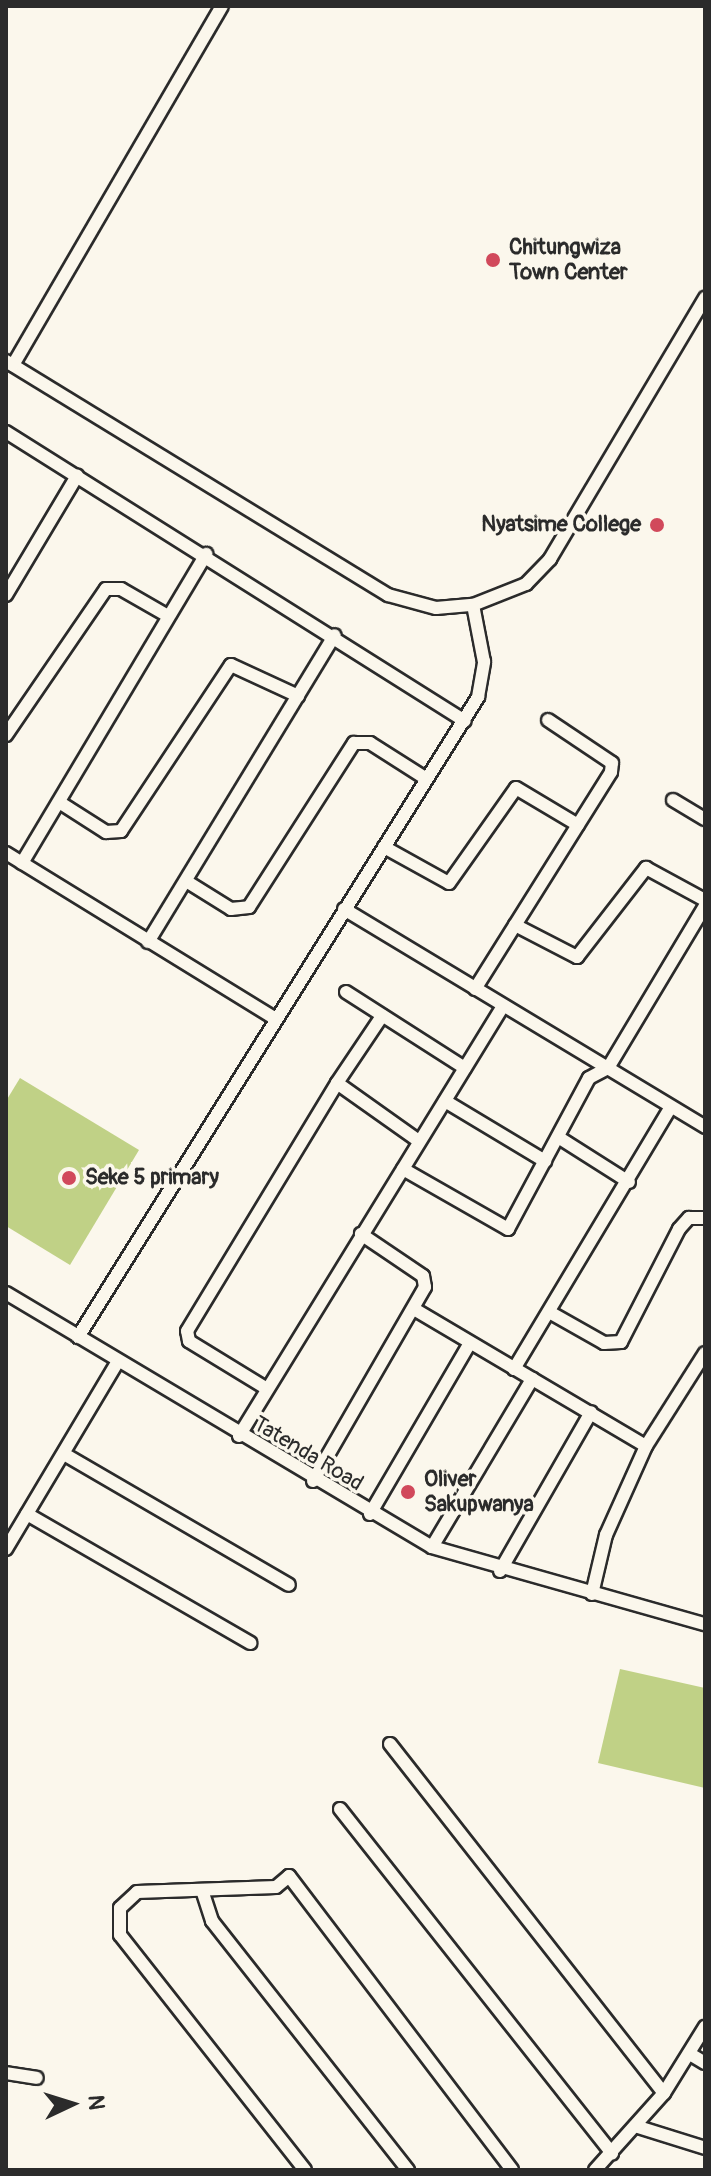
<!DOCTYPE html>
<style>
body{margin:0}
#map{position:relative;width:711px;height:2176px;overflow:hidden;background:#fbf7ec;font-family:Pangolin,sans-serif}
div>[style]{position:absolute}
.green>*{inset:0;background:#c0d186}
.roads{filter:drop-shadow(2px 0 #2b2b2b) drop-shadow(-2px 0 #2b2b2b) drop-shadow(0 2px #2b2b2b) drop-shadow(0 -2px #2b2b2b)}
.minor>*{height:12px;margin:-6px;padding:0 6px;transform-origin:6px;border-radius:6px;background:#fbf7ec}
.dots>*{width:22px;height:22px;translate:-50% -50%;box-sizing:border-box;border:4px solid #fbf7ec;border-radius:50%}
span{translate:-50% -50%;white-space:nowrap;text-align:center;line-height:1.15;-webkit-text-stroke:7px #fbf7ec;paint-order:stroke}
.poi-label{font-size:22px;color:#2b2b2b;font-weight:700}
.left{translate:0 -50%;text-align:left}
.right{translate:-100% -50%;text-align:right}
.street-label{font-size:22px;color:#2b2b2b}
.frame{position:absolute;inset:0;border:8px solid #2b2b2b;pointer-events:none}
.north{position:absolute;left:32px;top:2064px;width:80px;height:80px;-webkit-text-stroke:6px #fbf7ec;paint-order:stroke;rotate:86deg;font-size:22px;font-weight:700;line-height:32px;text-align:center;color:#2b2b2b}
.north::after{content:'';display:block;margin:auto;width:28px;height:36px;background:#2b2b2b;clip-path:polygon(50% 0,100% 100%,50% 72%,0 100%)}
</style>
<div id="map">
<div class="green">
<div style="clip-path:polygon(20px 1078px,139px 1150px,70px 1265px,6px 1226px,6px 1101px)"></div>
<div style="clip-path:polygon(620px 1669px,705px 1688px,705px 1788px,598px 1763px)"></div>
</div>
<div class="roads">
<div class="minor">
<div style="left:6px;top:361px;width:448px;rotate:31.5deg"></div>
<div style="left:388px;top:595px;width:50px;rotate:15.2deg"></div>
<div style="left:436px;top:608px;width:37px;rotate:-5deg"></div>
<div style="left:473px;top:605px;width:57px;rotate:-21.6deg"></div>
<div style="left:526px;top:584px;width:35px;rotate:-46deg"></div>
<div style="left:550px;top:559px;width:304px;rotate:-59.3deg"></div>
<div style="left:13px;top:365px;width:415px;rotate:-59.8deg"></div>
<div style="left:6px;top:432px;width:542px;rotate:32.2deg"></div>
<div style="left:6px;top:595px;width:139px;rotate:-59.2deg"></div>
<div style="left:6px;top:735px;width:177px;rotate:-55.6deg"></div>
<div style="left:106px;top:589px;width:15px"></div>
<div style="left:121px;top:589px;width:54px;rotate:29.9deg"></div>
<div style="left:673px;top:800px;width:37px;rotate:31deg"></div>
<div style="left:59px;top:802px;width:56px;rotate:32.6deg"></div>
<div style="left:106px;top:832px;width:15px;rotate:-4deg"></div>
<div style="left:121px;top:831px;width:199px;rotate:-56.5deg"></div>
<div style="left:231px;top:665px;width:74px;rotate:24.8deg"></div>
<div style="left:384px;top:847px;width:74px;rotate:29deg"></div>
<div style="left:449px;top:883px;width:116px;rotate:-54.8deg"></div>
<div style="left:516px;top:788px;width:72px;rotate:30.8deg"></div>
<div style="left:6px;top:853px;width:317px;rotate:31.6deg"></div>
<div style="left:22px;top:863px;width:360px;rotate:-59.2deg"></div>
<div style="left:186px;top:881px;width:53px;rotate:31.9deg"></div>
<div style="left:231px;top:909px;width:18px;rotate:-6deg"></div>
<div style="left:249px;top:907px;width:195px;rotate:-57.4deg"></div>
<div style="left:354px;top:743px;width:16px"></div>
<div style="left:370px;top:743px;width:65px;rotate:32.5deg"></div>
<div style="left:344px;top:909px;width:422px;rotate:31.1deg"></div>
<div style="left:515px;top:925px;width:70px;rotate:27.3deg"></div>
<div style="left:577px;top:957px;width:113px;rotate:-52.2deg"></div>
<div style="left:646px;top:868px;width:67px;rotate:28.5deg"></div>
<div style="left:148px;top:942px;width:359px;rotate:-58.7deg"></div>
<div style="left:475px;top:989px;width:256px;rotate:-57.9deg"></div>
<div style="left:611px;top:772px;width:9px;rotate:-84deg"></div>
<div style="left:612px;top:763px;width:77px;rotate:-146.1deg"></div>
<div style="left:346px;top:992px;width:141px;rotate:32.6deg"></div>
<div style="left:337px;top:1083px;width:81px;rotate:-56.1deg"></div>
<div style="left:445px;top:1101px;width:117px;rotate:31deg"></div>
<div style="left:558px;top:1137px;width:84px;rotate:32.4deg"></div>
<div style="left:403px;top:1169px;width:121px;rotate:29.7deg"></div>
<div style="left:508px;top:1229px;width:171px;rotate:-61.8deg"></div>
<div style="left:589px;top:1078px;width:21px;rotate:-28deg"></div>
<div style="left:608px;top:1068px;width:189px;rotate:-59.1deg"></div>
<div style="left:6px;top:1293px;width:496px;rotate:30.8deg"></div>
<div style="left:432px;top:1547px;width:284px;rotate:15.8deg"></div>
<div style="left:414px;top:1309px;width:269px;rotate:30.6deg"></div>
<div style="left:551px;top:1313px;width:61px;rotate:29.5deg"></div>
<div style="left:604px;top:1343px;width:17px;rotate:-3deg"></div>
<div style="left:621px;top:1342px;width:127px;rotate:-62.8deg"></div>
<div style="left:679px;top:1229px;width:15px;rotate:-48deg"></div>
<div style="left:689px;top:1218px;width:16px"></div>
<div style="left:78px;top:1337px;width:755px;rotate:-57.99deg"></div>
<div style="left:478px;top:697px;width:36px;rotate:-80deg"></div>
<div style="left:484px;top:662px;width:58px;rotate:-100.9deg"></div>
<div style="left:514px;top:1369px;width:305px;rotate:-59.1deg"></div>
<div style="left:264px;top:1387px;width:88px;rotate:-148.5deg"></div>
<div style="left:189px;top:1341px;width:10px;rotate:-101deg"></div>
<div style="left:187px;top:1331px;width:290px;rotate:-58.8deg"></div>
<div style="left:337px;top:1083px;width:100px;rotate:35.3deg"></div>
<div style="left:239px;top:1436px;width:505px;rotate:-58.45deg"></div>
<div style="left:64px;top:1454px;width:260px;rotate:30.2deg"></div>
<div style="left:313px;top:1481px;width:224px;rotate:-60deg"></div>
<div style="left:425px;top:1287px;width:11px;rotate:-100deg"></div>
<div style="left:423px;top:1276px;width:75px;rotate:-145.9deg"></div>
<div style="left:27px;top:1514px;width:258px;rotate:30deg"></div>
<div style="left:370px;top:1514px;width:198px;rotate:-59.7deg"></div>
<div style="left:432px;top:1547px;width:196px;rotate:-59.2deg"></div>
<div style="left:6px;top:1549px;width:217px;rotate:-59.2deg"></div>
<div style="left:500px;top:1571px;width:183px;rotate:-60.2deg"></div>
<div style="left:592px;top:1594px;width:61px;rotate:-76.7deg"></div>
<div style="left:606px;top:1535px;width:98px;rotate:-65.8deg"></div>
<div style="left:646px;top:1446px;width:110px;rotate:-57.6deg"></div>
<div style="left:390px;top:1744px;width:444px;rotate:51.9deg"></div>
<div style="left:340px;top:1809px;width:439px;rotate:51.7deg"></div>
<div style="left:202px;top:1890px;width:33px;rotate:72deg"></div>
<div style="left:212px;top:1921px;width:317px;rotate:51.8deg"></div>
<div style="left:690px;top:2054px;width:17px;rotate:31deg"></div>
<div style="left:6px;top:2073px;width:31px;rotate:9deg"></div>
<div style="left:635px;top:2126px;width:73px;rotate:17.4deg"></div>
<div style="left:305px;top:2170px;width:299px;rotate:-128.2deg"></div>
<div style="left:120px;top:1935px;width:27px;rotate:-90deg"></div>
<div style="left:120px;top:1908px;width:23px;rotate:-43deg"></div>
<div style="left:137px;top:1892px;width:139px;rotate:-2.1deg"></div>
<div style="left:276px;top:1887px;width:17px;rotate:-40deg"></div>
<div style="left:289px;top:1876px;width:369px;rotate:52.8deg"></div>
<div style="left:595px;top:2170px;width:103px;rotate:-48.1deg"></div>
<div style="left:664px;top:2093px;width:78px;rotate:-58.2deg"></div>
</div>
</div>
<div class="dots">
<div style="left:493px;top:260px;background:#d1495b"></div>
<div style="left:657px;top:525px;background:#d1495b"></div>
<div style="left:69px;top:1178px;background:#d1495b"></div>
<div style="left:408px;top:1492px;background:#d1495b"></div>
</div>
<div class="poi-label">
<span class="left" style="left:509px;top:260px">Chitungwiza<br>Town Center</span>
<span class="right" style="left:641px;top:525px">Nyatsime College</span>
<span class="left" style="left:85px;top:1178px">Seke 5 primary</span>
<span class="left" style="left:424px;top:1492px">Oliver<br>Sakupwanya</span>
</div>
<div class="street-label">
<span style="left:308px;top:1454px;rotate:31deg">Tatenda Road</span>
</div>
<div class="frame"></div>
<div class="north">N</div>
</div>
